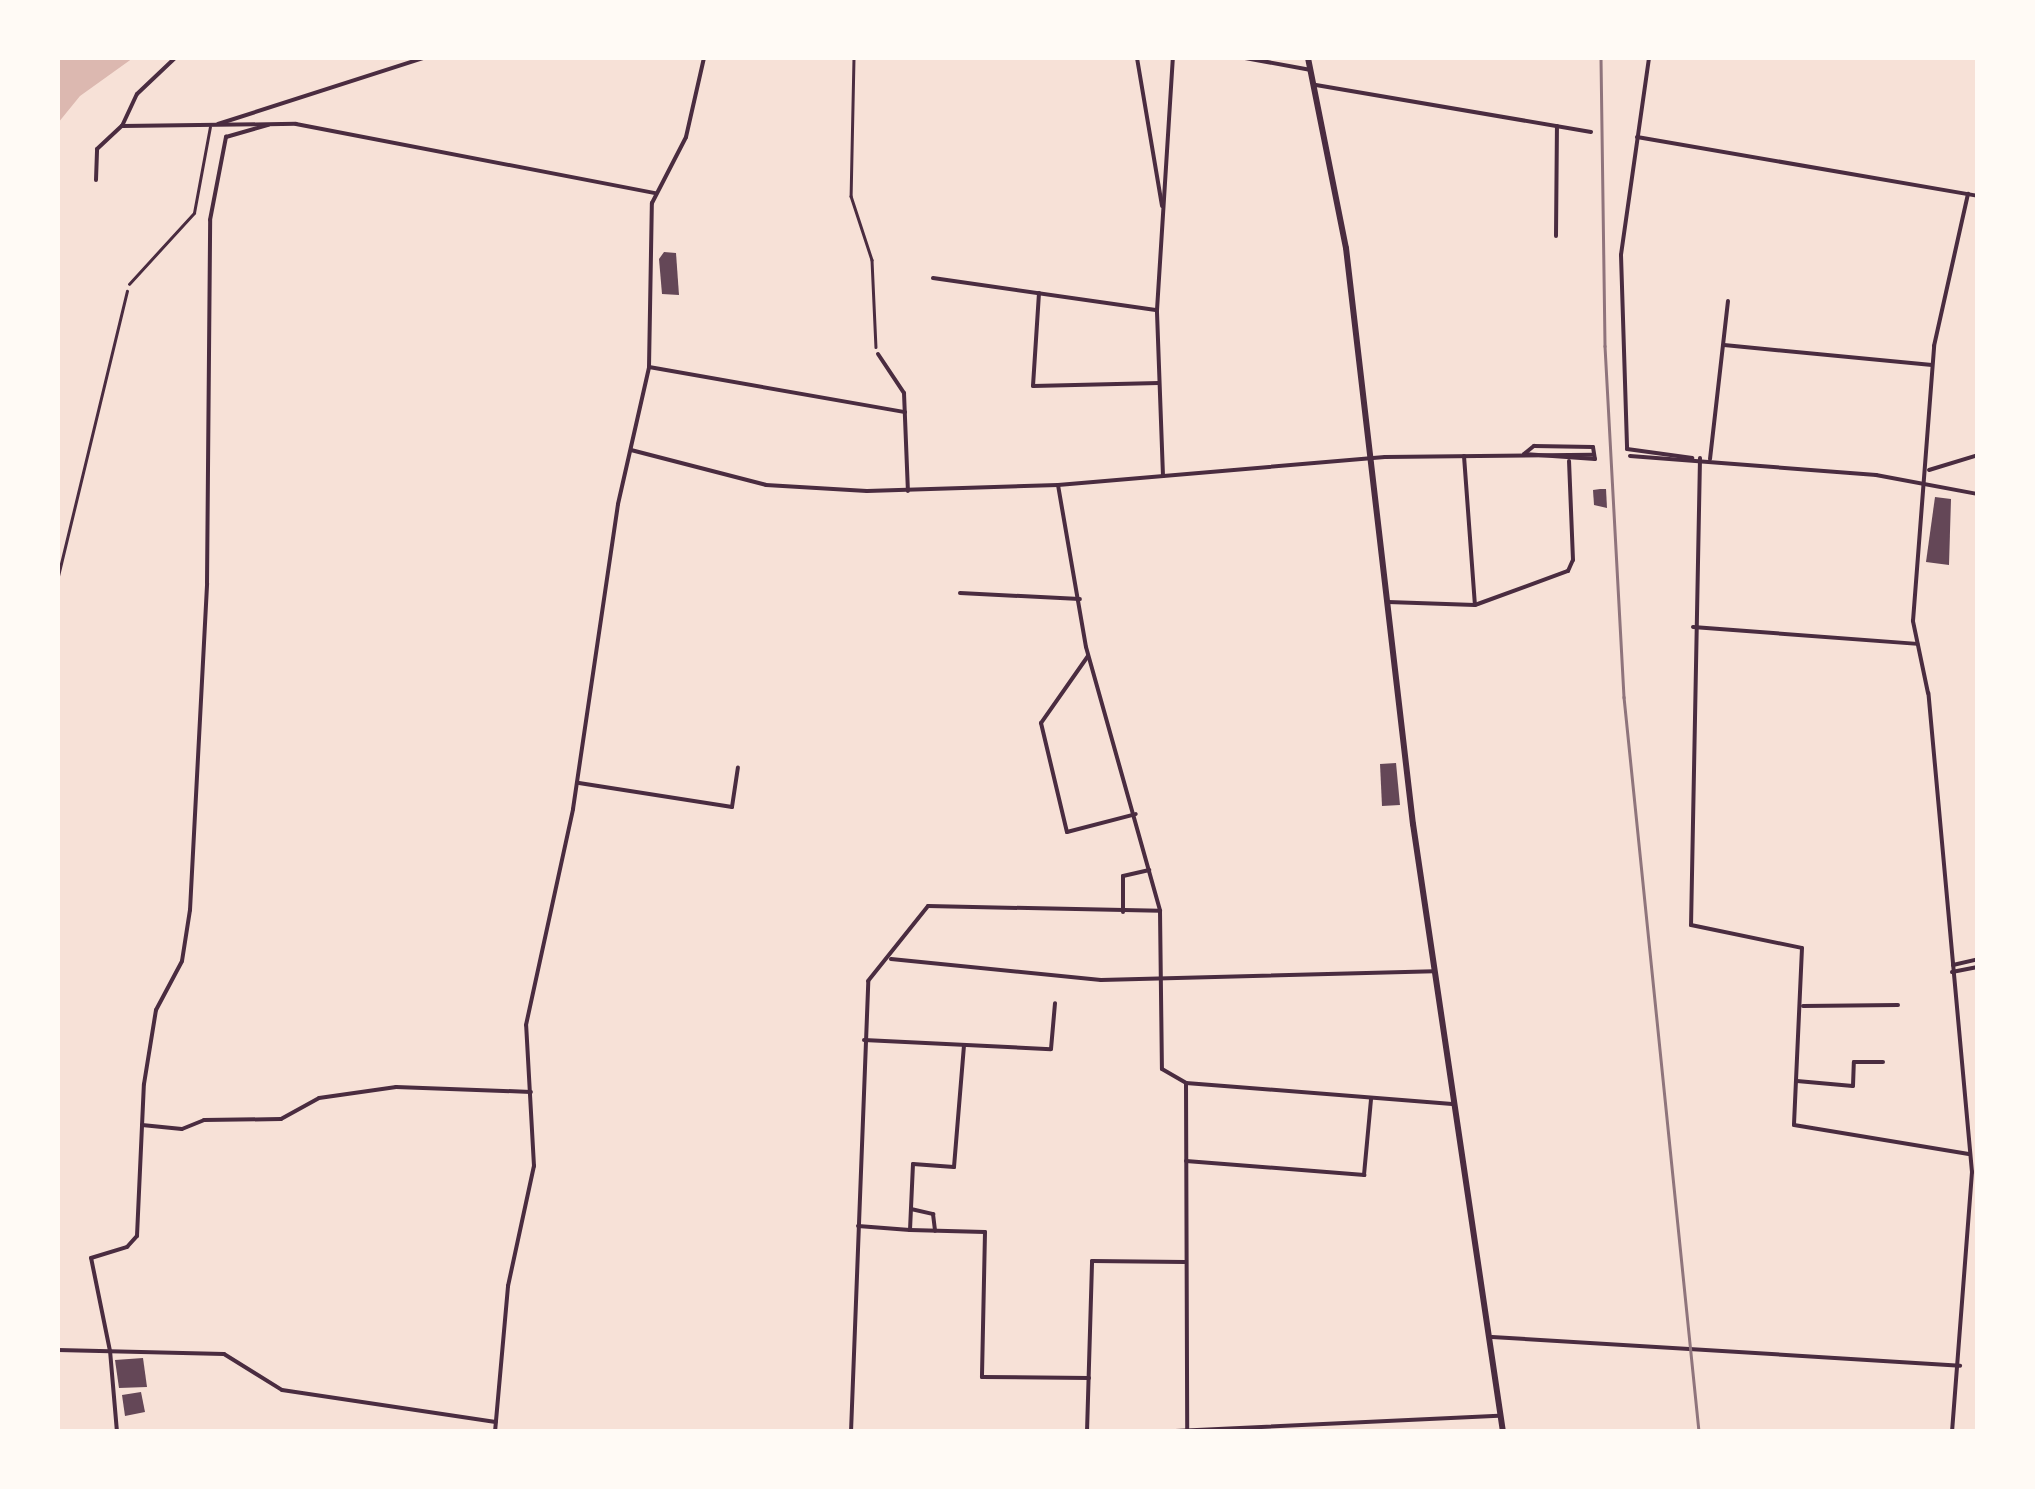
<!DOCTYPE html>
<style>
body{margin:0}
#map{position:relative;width:2035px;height:1489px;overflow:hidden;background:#f7e1d7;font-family:"Varela Round",sans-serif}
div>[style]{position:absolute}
.water>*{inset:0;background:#dcb8b0}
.building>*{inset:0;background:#644757}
.path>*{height:2.5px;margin:-1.25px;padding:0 1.25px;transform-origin:1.25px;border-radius:1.25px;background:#4a2c40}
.service>*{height:2.5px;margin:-1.25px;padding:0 1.25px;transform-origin:1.25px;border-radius:1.25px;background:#4a2c40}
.minor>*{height:4px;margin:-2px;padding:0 2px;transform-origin:2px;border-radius:2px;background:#4a2c40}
.primary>*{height:6px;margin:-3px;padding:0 3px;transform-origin:3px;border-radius:3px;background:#4a2c40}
.rail>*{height:2.5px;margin:-1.25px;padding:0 1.25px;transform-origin:1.25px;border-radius:1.25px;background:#8f747c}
span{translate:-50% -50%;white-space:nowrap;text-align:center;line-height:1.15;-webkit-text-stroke:8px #fffaf5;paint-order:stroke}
.frame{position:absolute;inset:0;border:60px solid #fffaf5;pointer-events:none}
</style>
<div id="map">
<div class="water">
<div style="clip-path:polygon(58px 58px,133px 58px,80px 96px,58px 123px)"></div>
</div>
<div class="building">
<div style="clip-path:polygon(664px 252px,676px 253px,679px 295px,662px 294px,659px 259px)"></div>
<div style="clip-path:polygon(1600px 489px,1606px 489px,1607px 508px,1594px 505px,1593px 490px)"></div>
<div style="clip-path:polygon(1935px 497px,1951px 499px,1949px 565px,1926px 562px)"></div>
<div style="clip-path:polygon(1396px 763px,1400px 805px,1382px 806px,1380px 764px)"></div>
<div style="clip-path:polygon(143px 1358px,147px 1387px,119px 1388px,115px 1360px)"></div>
<div style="clip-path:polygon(141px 1392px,145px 1412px,125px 1416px,122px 1395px)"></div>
</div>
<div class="path">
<div style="left:854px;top:58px;width:138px;rotate:91.2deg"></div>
<div style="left:851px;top:196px;width:67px;rotate:71.8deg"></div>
<div style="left:872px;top:260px;width:87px;rotate:87.4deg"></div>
<div style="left:58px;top:576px;width:293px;rotate:-76.4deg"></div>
</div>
<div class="service">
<div style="left:129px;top:284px;width:96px;rotate:-47.5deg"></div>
<div style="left:194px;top:213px;width:87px;rotate:-79.5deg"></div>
</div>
<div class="minor">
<div style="left:1137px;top:58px;width:150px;rotate:80.4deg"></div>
<div style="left:1245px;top:58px;width:67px;rotate:10.3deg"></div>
<div style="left:1649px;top:58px;width:199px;rotate:98.1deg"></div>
<div style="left:1621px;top:255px;width:194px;rotate:88.2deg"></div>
<div style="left:1627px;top:449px;width:66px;rotate:7.9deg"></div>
<div style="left:1316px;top:85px;width:279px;rotate:9.7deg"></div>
<div style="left:218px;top:124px;width:216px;rotate:-17.8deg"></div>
<div style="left:122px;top:126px;width:35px;rotate:-65deg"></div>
<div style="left:137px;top:94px;width:52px;rotate:-43.5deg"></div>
<div style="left:1637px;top:137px;width:346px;rotate:9.8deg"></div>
<div style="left:96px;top:180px;width:31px;rotate:-88deg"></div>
<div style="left:97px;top:149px;width:34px;rotate:-43deg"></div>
<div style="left:122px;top:126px;width:174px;rotate:-0.7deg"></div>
<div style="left:296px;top:124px;width:367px;rotate:10.9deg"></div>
<div style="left:1556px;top:236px;width:110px;rotate:-89.5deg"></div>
<div style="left:933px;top:278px;width:225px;rotate:8.2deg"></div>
<div style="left:1039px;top:293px;width:93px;rotate:93.7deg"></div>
<div style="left:1033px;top:386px;width:126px;rotate:-1.4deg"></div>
<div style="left:1724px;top:345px;width:209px;rotate:5.5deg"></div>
<div style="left:878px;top:354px;width:47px;rotate:56.3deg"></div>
<div style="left:904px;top:393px;width:98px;rotate:87.7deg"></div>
<div style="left:649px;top:367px;width:260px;rotate:10deg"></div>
<div style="left:1534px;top:446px;width:59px;rotate:1deg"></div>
<div style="left:1593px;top:447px;width:12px;rotate:81deg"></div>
<div style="left:1595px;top:459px;width:71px;rotate:-176deg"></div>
<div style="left:1524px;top:454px;width:13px;rotate:-39deg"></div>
<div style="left:631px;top:450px;width:139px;rotate:14.5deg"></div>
<div style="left:766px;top:485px;width:101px;rotate:3.4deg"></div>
<div style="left:867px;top:491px;width:191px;rotate:-1.8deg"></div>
<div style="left:1058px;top:485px;width:328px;rotate:-4.9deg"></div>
<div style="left:1385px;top:457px;width:207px;rotate:-0.6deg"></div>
<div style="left:1464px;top:456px;width:149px;rotate:85.8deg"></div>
<div style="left:1630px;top:456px;width:247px;rotate:4.4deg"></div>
<div style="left:1876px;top:475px;width:104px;rotate:10.6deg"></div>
<div style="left:1700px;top:458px;width:467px;rotate:91.1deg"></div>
<div style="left:1691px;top:925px;width:113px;rotate:11.7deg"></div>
<div style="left:1802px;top:948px;width:177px;rotate:92.6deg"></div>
<div style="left:1794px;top:1125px;width:177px;rotate:9.4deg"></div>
<div style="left:1710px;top:459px;width:159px;rotate:-83.5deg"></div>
<div style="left:1929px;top:470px;width:51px;rotate:-17deg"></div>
<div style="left:1163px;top:476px;width:166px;rotate:-92.1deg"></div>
<div style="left:1157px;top:310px;width:253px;rotate:-86.4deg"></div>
<div style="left:1058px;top:485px;width:164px;rotate:80.2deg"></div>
<div style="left:1086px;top:647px;width:274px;rotate:74.3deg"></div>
<div style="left:1160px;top:911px;width:158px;rotate:89.3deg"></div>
<div style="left:1162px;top:1069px;width:28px;rotate:30deg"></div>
<div style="left:1186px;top:1083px;width:347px;rotate:89.8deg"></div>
<div style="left:960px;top:593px;width:120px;rotate:2.9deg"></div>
<div style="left:1388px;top:602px;width:87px;rotate:2deg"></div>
<div style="left:1475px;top:605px;width:99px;rotate:-20.1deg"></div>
<div style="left:1568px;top:571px;width:12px;rotate:-66deg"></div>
<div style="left:1573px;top:560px;width:99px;rotate:-92.3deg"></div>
<div style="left:1693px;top:627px;width:225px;rotate:4.3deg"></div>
<div style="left:1088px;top:656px;width:82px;rotate:125deg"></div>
<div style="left:1041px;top:723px;width:112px;rotate:76.6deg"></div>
<div style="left:1067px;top:832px;width:71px;rotate:-14.6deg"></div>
<div style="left:579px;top:783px;width:155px;rotate:8.9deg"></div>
<div style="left:732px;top:807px;width:40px;rotate:-81.5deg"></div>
<div style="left:1123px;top:912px;width:36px;rotate:-90deg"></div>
<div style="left:1123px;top:876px;width:27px;rotate:-13deg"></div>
<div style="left:891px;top:959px;width:211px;rotate:5.7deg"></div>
<div style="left:1101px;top:980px;width:333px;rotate:-1.5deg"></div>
<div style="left:1953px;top:965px;width:26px;rotate:-13deg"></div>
<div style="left:1952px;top:972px;width:26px;rotate:-11deg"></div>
<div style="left:1803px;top:1006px;width:95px;rotate:-0.6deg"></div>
<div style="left:864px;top:1040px;width:187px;rotate:2.8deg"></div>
<div style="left:1051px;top:1049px;width:46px;rotate:-85deg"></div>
<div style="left:1797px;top:1081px;width:56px;rotate:5.1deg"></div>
<div style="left:1853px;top:1086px;width:24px;rotate:-88deg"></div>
<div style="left:1854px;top:1062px;width:29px"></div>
<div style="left:1186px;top:1083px;width:267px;rotate:4.5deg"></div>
<div style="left:142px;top:1125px;width:40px;rotate:5.7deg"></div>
<div style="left:182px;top:1129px;width:24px;rotate:-22deg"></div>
<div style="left:204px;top:1120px;width:77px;rotate:-0.7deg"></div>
<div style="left:281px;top:1119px;width:43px;rotate:-28.9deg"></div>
<div style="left:319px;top:1098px;width:78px;rotate:-8.1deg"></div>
<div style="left:396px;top:1087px;width:135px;rotate:2.1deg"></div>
<div style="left:1186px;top:1161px;width:179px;rotate:4.5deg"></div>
<div style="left:1364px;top:1175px;width:76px;rotate:-84.7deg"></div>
<div style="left:911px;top:1209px;width:23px;rotate:13deg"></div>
<div style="left:933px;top:1214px;width:17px;rotate:83deg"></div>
<div style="left:858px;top:1226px;width:52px;rotate:4.4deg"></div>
<div style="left:910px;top:1230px;width:66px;rotate:-87.4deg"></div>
<div style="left:913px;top:1164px;width:41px;rotate:4.2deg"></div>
<div style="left:954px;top:1167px;width:122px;rotate:-85.3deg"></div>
<div style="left:910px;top:1230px;width:75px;rotate:1.5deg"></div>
<div style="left:985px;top:1232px;width:145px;rotate:91.2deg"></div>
<div style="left:982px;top:1377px;width:107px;rotate:0.5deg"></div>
<div style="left:1492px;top:1337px;width:469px;rotate:3.5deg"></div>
<div style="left:58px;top:1350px;width:166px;rotate:1.4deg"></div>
<div style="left:224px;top:1354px;width:68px;rotate:31.8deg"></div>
<div style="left:282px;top:1390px;width:216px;rotate:8.5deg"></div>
<div style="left:117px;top:1432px;width:81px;rotate:-94.9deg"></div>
<div style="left:110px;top:1351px;width:95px;rotate:-101.5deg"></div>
<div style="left:91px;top:1258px;width:38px;rotate:-17deg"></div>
<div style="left:127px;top:1247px;width:15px;rotate:-48deg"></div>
<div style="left:137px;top:1236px;width:152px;rotate:-87.4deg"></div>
<div style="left:144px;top:1084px;width:75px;rotate:-80.8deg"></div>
<div style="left:156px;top:1010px;width:55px;rotate:-62deg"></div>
<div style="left:182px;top:961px;width:52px;rotate:-81.1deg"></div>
<div style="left:190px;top:910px;width:327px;rotate:-87deg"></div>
<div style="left:207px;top:583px;width:363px;rotate:-89.5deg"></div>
<div style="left:210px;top:220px;width:85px;rotate:-79.1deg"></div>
<div style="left:226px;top:137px;width:44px;rotate:-15.9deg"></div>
<div style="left:495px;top:1432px;width:147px;rotate:-84.9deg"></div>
<div style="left:508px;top:1286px;width:123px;rotate:-77.8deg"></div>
<div style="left:534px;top:1166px;width:141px;rotate:-93.2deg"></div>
<div style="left:526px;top:1025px;width:221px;rotate:-77.7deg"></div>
<div style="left:573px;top:809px;width:308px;rotate:-81.6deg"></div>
<div style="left:618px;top:504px;width:140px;rotate:-77.2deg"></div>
<div style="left:649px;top:367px;width:164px;rotate:-89deg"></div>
<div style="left:652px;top:203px;width:74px;rotate:-62.7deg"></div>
<div style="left:686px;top:137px;width:81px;rotate:-77.2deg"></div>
<div style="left:851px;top:1432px;width:451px;rotate:-87.8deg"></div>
<div style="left:868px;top:981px;width:96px;rotate:-51.3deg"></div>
<div style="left:928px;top:906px;width:232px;rotate:1.2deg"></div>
<div style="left:1087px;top:1432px;width:171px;rotate:-88.3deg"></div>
<div style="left:1092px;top:1261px;width:93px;rotate:0.6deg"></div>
<div style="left:1154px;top:1432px;width:345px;rotate:-2.7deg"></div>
<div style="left:1952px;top:1432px;width:261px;rotate:-85.6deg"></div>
<div style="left:1972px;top:1172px;width:481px;rotate:-95.2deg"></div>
<div style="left:1928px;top:693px;width:74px;rotate:-101.8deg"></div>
<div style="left:1913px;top:621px;width:276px;rotate:-85.6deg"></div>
<div style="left:1934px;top:346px;width:156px;rotate:-77.4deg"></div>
</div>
<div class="primary">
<div style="left:1308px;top:58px;width:194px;rotate:78.7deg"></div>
<div style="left:1346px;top:248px;width:580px;rotate:83.37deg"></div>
<div style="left:1413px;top:824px;width:615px;rotate:81.58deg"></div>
</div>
<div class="rail">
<div style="left:1601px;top:58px;width:288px;rotate:89.2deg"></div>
<div style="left:1605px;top:346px;width:352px;rotate:86.9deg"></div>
<div style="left:1624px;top:697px;width:739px;rotate:84.17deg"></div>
</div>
<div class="frame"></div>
</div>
